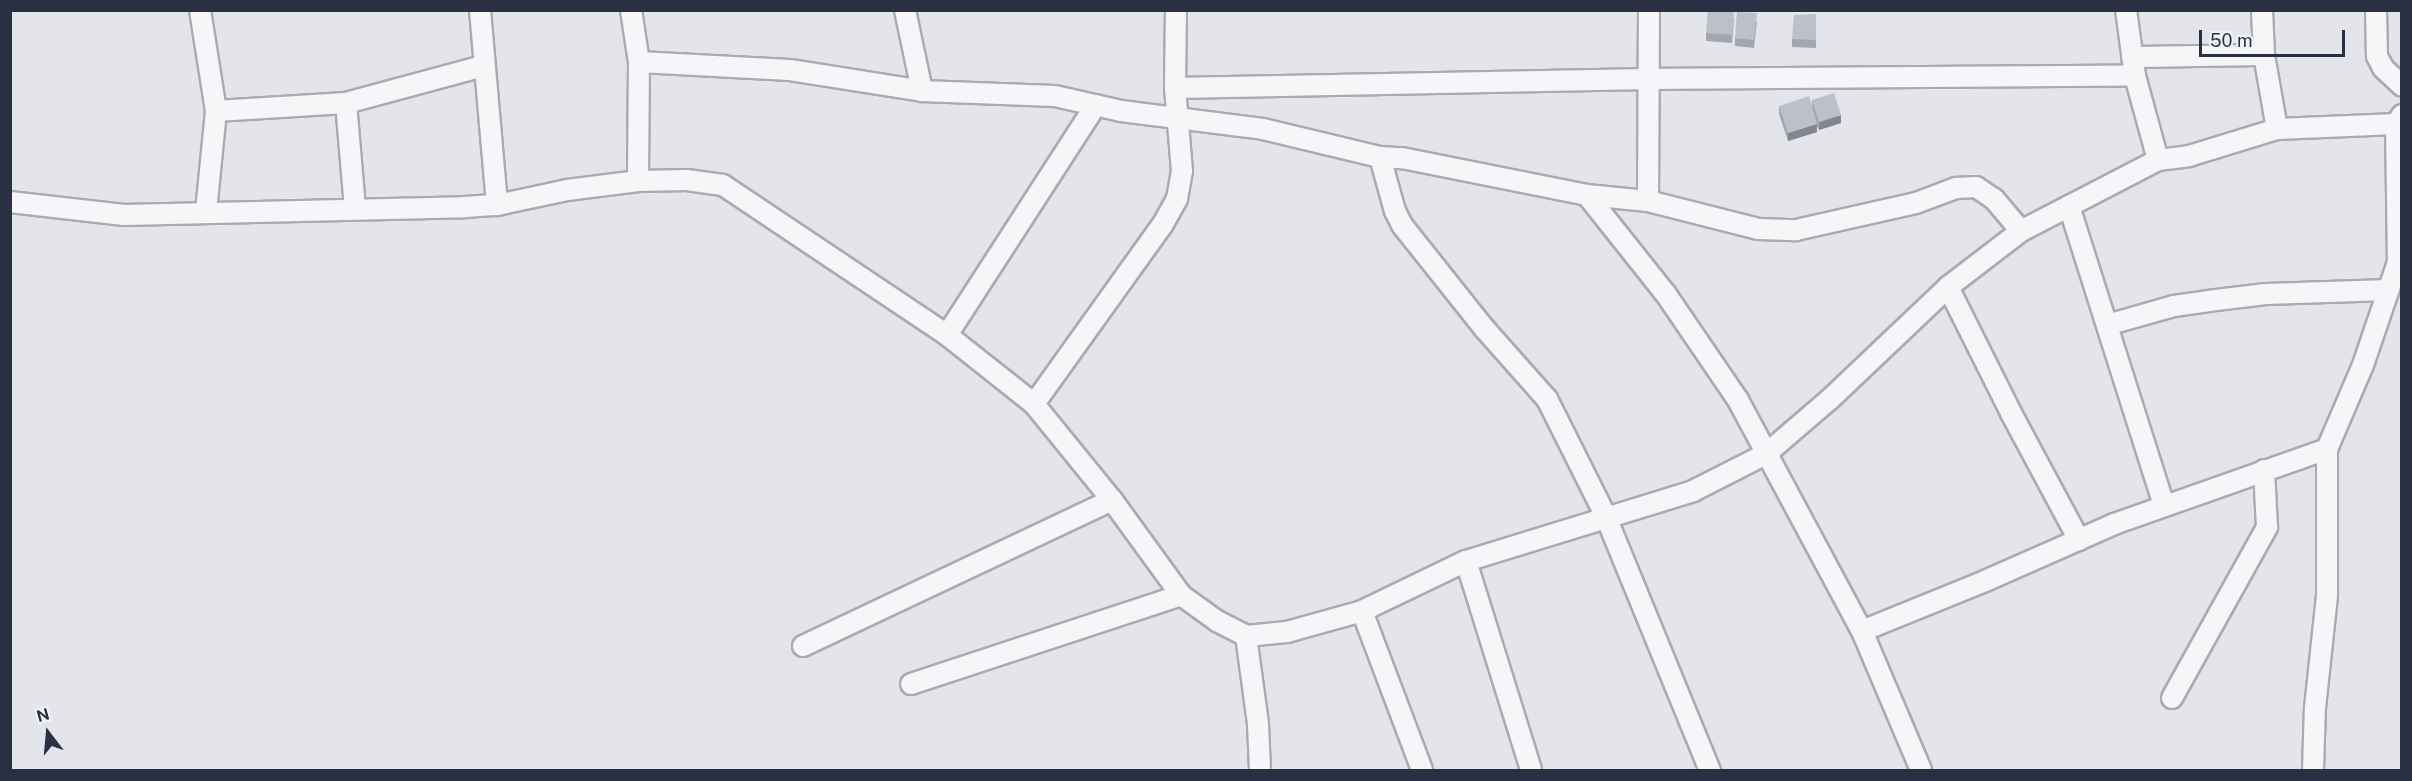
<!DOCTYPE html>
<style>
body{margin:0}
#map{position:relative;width:2412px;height:781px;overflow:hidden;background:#e3e5eb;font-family:"Public Sans",sans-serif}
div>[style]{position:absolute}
.roads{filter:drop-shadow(2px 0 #a8abb6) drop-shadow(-2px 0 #a8abb6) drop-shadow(0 2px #a8abb6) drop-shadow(0 -2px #a8abb6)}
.minor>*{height:20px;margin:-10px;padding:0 10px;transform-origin:10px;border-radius:10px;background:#f6f6f9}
.wall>*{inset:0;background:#a3a5af}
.shaded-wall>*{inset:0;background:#84868e}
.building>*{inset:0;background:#bdc0cb}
span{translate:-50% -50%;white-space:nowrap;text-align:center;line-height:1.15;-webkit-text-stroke:6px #f3f4f8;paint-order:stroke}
.frame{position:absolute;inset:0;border:12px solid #2a3044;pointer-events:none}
.north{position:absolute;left:18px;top:703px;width:60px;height:60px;-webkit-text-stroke:4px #f3f4f8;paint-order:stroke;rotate:344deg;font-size:16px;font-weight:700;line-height:24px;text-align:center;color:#2a3044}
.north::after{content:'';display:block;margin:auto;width:21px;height:27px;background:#2a3044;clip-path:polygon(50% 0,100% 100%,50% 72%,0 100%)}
.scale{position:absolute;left:2199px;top:30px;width:146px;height:27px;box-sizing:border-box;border:3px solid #2a3044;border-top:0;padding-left:8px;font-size:18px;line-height:21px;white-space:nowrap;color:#2a3044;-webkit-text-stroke:4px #f3f4f8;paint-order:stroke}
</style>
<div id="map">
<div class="roads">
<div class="minor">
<div style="left:200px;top:10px;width:102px;rotate:81deg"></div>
<div style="left:216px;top:111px;width:101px;rotate:95.7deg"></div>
<div style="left:480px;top:10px;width:196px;rotate:85deg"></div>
<div style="left:631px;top:10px;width:53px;rotate:81.3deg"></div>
<div style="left:639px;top:62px;width:119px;rotate:90.5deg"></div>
<div style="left:905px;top:10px;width:83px;rotate:78.1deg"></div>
<div style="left:2126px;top:10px;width:67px;rotate:82.2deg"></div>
<div style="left:2135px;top:76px;width:87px;rotate:74.7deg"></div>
<div style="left:2262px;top:10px;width:45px;rotate:87.5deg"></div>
<div style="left:2264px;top:55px;width:75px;rotate:80deg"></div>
<div style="left:2376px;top:10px;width:46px;rotate:88.8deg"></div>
<div style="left:2377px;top:56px;width:13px;rotate:63deg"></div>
<div style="left:2383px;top:68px;width:26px;rotate:43deg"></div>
<div style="left:2132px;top:57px;width:132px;rotate:-0.9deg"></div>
<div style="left:639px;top:62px;width:151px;rotate:3deg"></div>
<div style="left:790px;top:70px;width:134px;rotate:9deg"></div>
<div style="left:922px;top:91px;width:133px;rotate:2.2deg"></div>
<div style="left:1055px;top:96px;width:68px;rotate:12.8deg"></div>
<div style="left:1121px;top:111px;width:143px;rotate:7.2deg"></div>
<div style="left:1263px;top:129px;width:120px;rotate:13.5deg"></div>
<div style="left:1380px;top:157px;width:22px;rotate:3deg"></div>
<div style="left:1402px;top:158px;width:189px;rotate:11.3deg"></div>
<div style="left:1587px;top:195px;width:61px;rotate:5.6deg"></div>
<div style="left:1648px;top:201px;width:114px;rotate:14.2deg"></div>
<div style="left:1759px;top:229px;width:37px;rotate:2deg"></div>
<div style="left:1796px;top:230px;width:123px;rotate:-12.7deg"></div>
<div style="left:1916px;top:203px;width:43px;rotate:-20.6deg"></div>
<div style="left:1956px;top:188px;width:20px;rotate:-3deg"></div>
<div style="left:1976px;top:187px;width:22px;rotate:34deg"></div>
<div style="left:1994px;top:199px;width:42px;rotate:49.8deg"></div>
<div style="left:1175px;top:88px;width:473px;rotate:-1.1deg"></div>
<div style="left:1648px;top:79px;width:487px;rotate:-0.4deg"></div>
<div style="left:346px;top:103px;width:105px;rotate:85.1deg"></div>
<div style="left:216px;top:111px;width:130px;rotate:-3.5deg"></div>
<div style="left:346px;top:103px;width:142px;rotate:-15.1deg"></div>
<div style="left:2396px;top:124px;width:138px;rotate:89.2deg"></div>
<div style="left:2398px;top:262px;width:5px;rotate:37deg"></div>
<div style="left:1380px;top:157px;width:56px;rotate:74.5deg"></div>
<div style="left:1395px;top:211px;width:16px;rotate:63deg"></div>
<div style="left:1402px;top:225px;width:132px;rotate:51.5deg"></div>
<div style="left:1484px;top:328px;width:95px;rotate:48.4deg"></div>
<div style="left:1547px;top:399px;width:132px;rotate:63.4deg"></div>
<div style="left:1606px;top:517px;width:274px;rotate:67.7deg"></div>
<div style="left:1587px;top:195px;width:125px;rotate:51.5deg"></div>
<div style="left:1665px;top:293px;width:130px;rotate:55.7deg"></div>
<div style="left:1738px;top:400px;width:262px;rotate:61.8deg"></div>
<div style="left:1862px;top:631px;width:151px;rotate:67deg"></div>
<div style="left:1648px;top:201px;width:191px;rotate:-89.7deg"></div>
<div style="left:10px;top:202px;width:115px;rotate:6.5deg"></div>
<div style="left:124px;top:215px;width:341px;rotate:-1.3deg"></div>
<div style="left:465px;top:207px;width:32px;rotate:-4deg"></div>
<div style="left:497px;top:205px;width:72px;rotate:-12.1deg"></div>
<div style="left:567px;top:190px;width:72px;rotate:-7.2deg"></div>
<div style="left:638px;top:181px;width:49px;rotate:-1.2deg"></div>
<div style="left:687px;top:180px;width:36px;rotate:8deg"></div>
<div style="left:723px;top:185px;width:270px;rotate:33.8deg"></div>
<div style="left:947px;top:335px;width:111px;rotate:38.4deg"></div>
<div style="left:1034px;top:404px;width:124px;rotate:50.9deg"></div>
<div style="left:1112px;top:500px;width:117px;rotate:54deg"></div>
<div style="left:1181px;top:595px;width:44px;rotate:35.8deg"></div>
<div style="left:1217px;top:621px;width:33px;rotate:27deg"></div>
<div style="left:1246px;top:636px;width:41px;rotate:-5.6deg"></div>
<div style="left:1287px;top:632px;width:78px;rotate:-15.6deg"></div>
<div style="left:1362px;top:611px;width:115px;rotate:-25.7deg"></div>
<div style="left:1466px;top:561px;width:238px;rotate:-17.1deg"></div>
<div style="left:1693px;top:491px;width:82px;rotate:-26.9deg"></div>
<div style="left:1766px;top:454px;width:84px;rotate:-40.7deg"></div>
<div style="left:1830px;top:399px;width:163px;rotate:-43.5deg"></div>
<div style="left:1948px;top:287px;width:92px;rotate:-37.5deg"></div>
<div style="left:2021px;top:231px;width:154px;rotate:-27.4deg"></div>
<div style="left:2158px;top:160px;width:31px;rotate:-7deg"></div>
<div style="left:2189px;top:156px;width:92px;rotate:-17.1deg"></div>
<div style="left:2277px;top:129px;width:119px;rotate:-2.4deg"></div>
<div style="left:2396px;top:124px;width:11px;rotate:-56deg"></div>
<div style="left:2069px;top:206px;width:314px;rotate:72.4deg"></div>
<div style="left:1948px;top:287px;width:141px;rotate:63.4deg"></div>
<div style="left:2011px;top:413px;width:144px;rotate:61.8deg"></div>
<div style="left:2107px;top:325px;width:70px;rotate:-15.8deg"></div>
<div style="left:2174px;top:306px;width:34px;rotate:-8deg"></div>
<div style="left:2208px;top:301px;width:58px;rotate:-6.9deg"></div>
<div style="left:2266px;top:294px;width:123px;rotate:-1.9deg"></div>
<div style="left:947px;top:335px;width:274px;rotate:-57.1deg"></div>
<div style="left:1034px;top:404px;width:221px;rotate:-54.4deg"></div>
<div style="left:1163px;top:224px;width:29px;rotate:-61deg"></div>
<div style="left:1177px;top:199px;width:28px;rotate:-80deg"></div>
<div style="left:1182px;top:171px;width:83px;rotate:-94.8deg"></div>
<div style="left:1175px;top:88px;width:78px;rotate:-89.3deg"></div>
<div style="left:1466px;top:561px;width:219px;rotate:72.7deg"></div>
<div style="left:1362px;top:611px;width:170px;rotate:69.3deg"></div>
<div style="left:1862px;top:631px;width:133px;rotate:-22.1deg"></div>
<div style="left:1985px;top:581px;width:141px;rotate:-23.8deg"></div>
<div style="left:2114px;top:524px;width:226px;rotate:-19.4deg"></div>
<div style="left:1246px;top:636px;width:89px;rotate:82.2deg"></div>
<div style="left:1258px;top:724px;width:46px;rotate:87.5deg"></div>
<div style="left:803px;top:646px;width:342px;rotate:-25.3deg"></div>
<div style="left:911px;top:684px;width:284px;rotate:-18.2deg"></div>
<div style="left:2172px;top:698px;width:196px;rotate:-60.9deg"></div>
<div style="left:2267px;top:527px;width:57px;rotate:-93deg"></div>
<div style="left:2313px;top:770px;width:62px;rotate:-88.2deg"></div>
<div style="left:2315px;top:708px;width:114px;rotate:-83.9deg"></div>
<div style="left:2327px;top:595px;width:146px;rotate:-90deg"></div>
<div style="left:2327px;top:449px;width:91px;rotate:-66.8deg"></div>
<div style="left:2363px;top:365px;width:109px;rotate:-71.2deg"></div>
</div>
</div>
<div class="wall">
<div style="clip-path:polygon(1816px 14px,1816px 48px,1792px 47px,1792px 39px)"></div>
<div style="clip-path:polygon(1734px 18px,1732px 43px,1706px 41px,1706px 33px)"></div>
<div style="clip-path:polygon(1757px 21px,1754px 48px,1735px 46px,1735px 38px)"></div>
<div style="clip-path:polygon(1812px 100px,1841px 123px,1819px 130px,1817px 126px,1817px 132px,1788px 141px,1779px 114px,1779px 106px,1812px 105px)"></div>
</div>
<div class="shaded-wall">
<div style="clip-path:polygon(1841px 115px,1841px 123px,1819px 130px,1819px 122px)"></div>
<div style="clip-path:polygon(1817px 124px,1817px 132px,1788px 141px,1788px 133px)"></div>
</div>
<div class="building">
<div style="clip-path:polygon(1708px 10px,1734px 10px,1732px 35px,1706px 33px)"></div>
<div style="clip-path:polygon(1737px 12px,1757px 13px,1754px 40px,1735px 38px)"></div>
<div style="clip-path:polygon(1816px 14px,1816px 40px,1792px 39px,1794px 15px)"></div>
<div style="clip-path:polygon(1834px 93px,1841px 115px,1819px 122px,1812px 100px)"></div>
<div style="clip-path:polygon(1809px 96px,1817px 124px,1788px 133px,1779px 106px)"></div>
</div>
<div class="frame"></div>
<div class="north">N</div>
<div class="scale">50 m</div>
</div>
